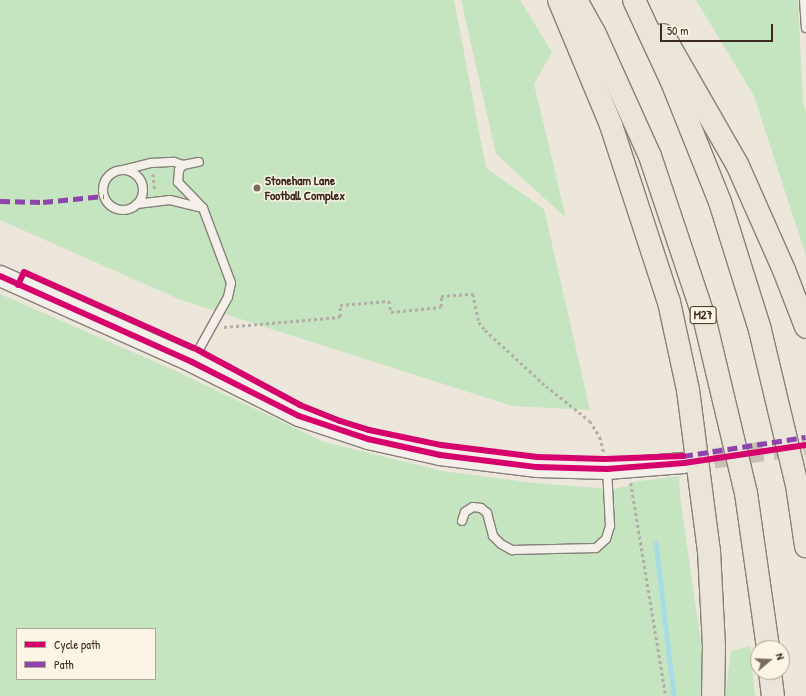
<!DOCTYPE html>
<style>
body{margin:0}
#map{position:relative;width:806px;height:696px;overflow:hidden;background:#ede6db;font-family:"Patrick Hand",sans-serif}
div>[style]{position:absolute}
.green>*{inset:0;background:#c5e5c1}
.stream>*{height:4.5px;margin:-2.25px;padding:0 2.25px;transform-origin:2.25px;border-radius:2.25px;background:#a8dce5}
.tertiary-tunnel>*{height:20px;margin-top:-10px;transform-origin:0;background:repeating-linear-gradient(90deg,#c9c0b5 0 20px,transparent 0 30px)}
.path>*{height:2.5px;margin-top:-1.25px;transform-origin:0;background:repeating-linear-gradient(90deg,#b2ada6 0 3px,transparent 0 6px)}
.roads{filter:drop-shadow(1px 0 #868078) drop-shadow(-1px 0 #868078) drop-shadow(0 1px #868078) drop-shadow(0 -1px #868078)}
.service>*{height:8px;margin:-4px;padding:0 4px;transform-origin:4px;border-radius:4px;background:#f4f0e9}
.service>.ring{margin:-4px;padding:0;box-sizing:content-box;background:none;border:8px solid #f4f0e9;border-radius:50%}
.tertiary>*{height:20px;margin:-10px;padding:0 10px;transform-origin:10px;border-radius:10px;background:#f4f0e9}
.motorway>*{height:22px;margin:-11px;padding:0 11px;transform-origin:11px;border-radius:11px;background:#ebe4d8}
.quiet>*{height:5px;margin-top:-2.5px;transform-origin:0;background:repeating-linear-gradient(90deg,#8e44ad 0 10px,transparent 0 15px)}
.cycleway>*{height:6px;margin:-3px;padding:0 3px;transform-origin:3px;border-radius:3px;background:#d6006c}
.dots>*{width:11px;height:11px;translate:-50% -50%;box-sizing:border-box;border:2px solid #fcf5e5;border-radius:50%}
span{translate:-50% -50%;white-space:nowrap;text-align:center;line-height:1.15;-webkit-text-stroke:3px #fcf5e5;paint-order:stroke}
.shield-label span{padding:1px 3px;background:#fcf5e5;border:1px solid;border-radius:3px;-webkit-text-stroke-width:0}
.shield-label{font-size:12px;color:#3b2a1e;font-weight:700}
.poi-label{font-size:13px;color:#3b2a1e;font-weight:700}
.left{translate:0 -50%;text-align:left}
.legend{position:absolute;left:16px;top:628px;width:140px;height:52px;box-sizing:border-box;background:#fcf5e5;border:1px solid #afa495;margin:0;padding:5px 7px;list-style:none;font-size:12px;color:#3b2a1e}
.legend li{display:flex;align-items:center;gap:8px;height:20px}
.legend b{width:20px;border:1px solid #afa495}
.north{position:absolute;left:750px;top:640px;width:40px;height:40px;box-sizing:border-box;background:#fcf5e5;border:1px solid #afa495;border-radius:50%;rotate:71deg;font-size:11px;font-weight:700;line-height:16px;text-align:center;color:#3b2a1e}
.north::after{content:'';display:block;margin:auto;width:14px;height:18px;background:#796c60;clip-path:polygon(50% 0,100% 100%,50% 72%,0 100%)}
.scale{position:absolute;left:660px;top:24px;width:113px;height:18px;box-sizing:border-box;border:2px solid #3b2a1e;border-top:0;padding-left:5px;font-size:12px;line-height:14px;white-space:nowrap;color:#3b2a1e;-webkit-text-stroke:3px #fcf5e5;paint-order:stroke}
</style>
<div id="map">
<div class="green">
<div style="clip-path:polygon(0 0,454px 0,486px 168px,544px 209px,590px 410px,512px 406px,181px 300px,0 220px)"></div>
<div style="clip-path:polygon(461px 0,520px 0,552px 52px,534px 84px,566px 218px,496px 154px)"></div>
<div style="clip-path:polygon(696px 0,798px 0,803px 103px,806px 111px,806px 256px,754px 96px)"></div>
<div style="clip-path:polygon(evenodd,0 294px,176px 371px,324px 442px,442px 471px,534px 483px,613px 489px,628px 486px,632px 482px,679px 476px,680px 496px,703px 657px,701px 696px,0 696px,0 294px,17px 629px,155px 629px,155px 679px,17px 679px,17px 629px)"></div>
<div style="clip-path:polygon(750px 646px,755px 696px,725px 696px,731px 651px)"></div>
</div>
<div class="stream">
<div style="left:656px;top:543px;width:154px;rotate:83.3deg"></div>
</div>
<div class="tertiary-tunnel">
<div style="left:684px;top:463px;width:123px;rotate:-8.4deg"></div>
</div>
<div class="path">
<div style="left:153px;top:174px;width:17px;rotate:83deg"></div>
<div style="left:224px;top:327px;width:116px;rotate:-4.9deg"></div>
<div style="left:340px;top:317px;width:12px;rotate:-90deg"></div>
<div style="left:340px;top:305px;width:49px;rotate:-4.7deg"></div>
<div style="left:389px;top:301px;width:11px;rotate:80deg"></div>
<div style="left:391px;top:312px;width:50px;rotate:-5.7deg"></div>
<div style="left:441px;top:307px;width:11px;rotate:-90deg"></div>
<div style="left:441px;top:296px;width:32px;rotate:-4deg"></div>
<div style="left:473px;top:294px;width:29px;rotate:78deg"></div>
<div style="left:479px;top:322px;width:10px;rotate:53deg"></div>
<div style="left:485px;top:330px;width:83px;rotate:42.6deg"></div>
<div style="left:546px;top:386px;width:56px;rotate:38.5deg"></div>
<div style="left:590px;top:421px;width:19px;rotate:58deg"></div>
<div style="left:600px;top:437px;width:16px;rotate:76deg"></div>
<div style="left:631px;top:483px;width:216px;rotate:80.7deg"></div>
</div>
<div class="roads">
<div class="service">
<div style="left:804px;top:0;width:28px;rotate:86deg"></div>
<div style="left:123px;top:170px;width:30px;rotate:-14deg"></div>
<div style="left:152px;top:163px;width:22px;rotate:-3deg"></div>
<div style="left:174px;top:162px;width:9px;rotate:18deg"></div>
<div class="ring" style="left:103px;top:170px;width:32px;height:32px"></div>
<div style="left:137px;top:204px;width:33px;rotate:-7deg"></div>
<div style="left:170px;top:200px;width:34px;rotate:14deg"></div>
<div style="left:192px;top:362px;width:74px;rotate:-61deg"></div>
<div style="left:228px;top:297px;width:14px;rotate:-78deg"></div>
<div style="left:231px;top:283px;width:80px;rotate:-110.5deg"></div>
<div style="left:203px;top:208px;width:36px;rotate:-134deg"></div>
<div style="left:178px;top:182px;width:12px;rotate:-85deg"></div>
<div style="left:179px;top:170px;width:6px;rotate:-51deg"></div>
<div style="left:183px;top:165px;width:16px;rotate:-11deg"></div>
<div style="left:462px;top:521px;width:9px;rotate:-72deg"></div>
<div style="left:465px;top:512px;width:9px;rotate:-32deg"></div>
<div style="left:473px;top:507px;width:8px;rotate:7deg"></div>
<div style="left:481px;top:508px;width:8px;rotate:40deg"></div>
<div style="left:487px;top:513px;width:24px;rotate:75deg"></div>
<div style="left:493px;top:536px;width:11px;rotate:45deg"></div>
<div style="left:501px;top:544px;width:13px;rotate:29deg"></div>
<div style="left:512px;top:550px;width:84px;rotate:-1.4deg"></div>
<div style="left:596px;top:548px;width:13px;rotate:-42deg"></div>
<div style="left:606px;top:539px;width:14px;rotate:-73deg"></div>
<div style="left:610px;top:526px;width:57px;rotate:-93deg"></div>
</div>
<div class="tertiary">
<div style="left:0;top:276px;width:210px;rotate:24.1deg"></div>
<div style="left:192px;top:362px;width:120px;rotate:26.8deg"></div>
<div style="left:299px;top:416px;width:73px;rotate:18.4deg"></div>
<div style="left:368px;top:439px;width:74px;rotate:12.5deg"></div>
<div style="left:440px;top:455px;width:98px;rotate:7.1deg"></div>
<div style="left:537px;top:467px;width:70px;rotate:1.6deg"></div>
<div style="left:607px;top:469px;width:77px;rotate:-4.5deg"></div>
</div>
<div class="motorway">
<div style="left:559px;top:0;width:135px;rotate:67.4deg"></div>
<div style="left:611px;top:125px;width:186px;rotate:71.9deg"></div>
<div style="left:669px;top:302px;width:90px;rotate:77.8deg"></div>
<div style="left:688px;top:390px;width:162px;rotate:82.6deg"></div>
<div style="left:709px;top:551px;width:95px;rotate:87deg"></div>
<div style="left:714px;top:646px;width:50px;rotate:91.1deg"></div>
<div style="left:576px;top:0;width:37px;rotate:61deg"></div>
<div style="left:594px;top:32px;width:136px;rotate:65.7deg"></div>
<div style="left:650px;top:156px;width:170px;rotate:71.5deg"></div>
<div style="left:704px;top:317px;width:181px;rotate:76.6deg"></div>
<div style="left:746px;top:493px;width:157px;rotate:81.9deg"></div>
<div style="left:634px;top:0;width:90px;rotate:65.1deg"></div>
<div style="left:672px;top:82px;width:129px;rotate:68.2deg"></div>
<div style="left:720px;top:202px;width:134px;rotate:72.6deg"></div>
<div style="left:760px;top:330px;width:159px;rotate:76.6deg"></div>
<div style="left:797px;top:485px;width:62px;rotate:81.6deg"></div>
<div style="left:663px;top:35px;width:149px;rotate:60.2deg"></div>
<div style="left:737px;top:164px;width:116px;rotate:66.1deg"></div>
<div style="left:784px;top:270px;width:61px;rotate:68.9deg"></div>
<div style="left:770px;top:672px;width:24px;rotate:83deg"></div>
</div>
</div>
<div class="quiet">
<div style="left:0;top:201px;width:43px;rotate:1.3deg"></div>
<div style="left:43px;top:202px;width:61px;rotate:-5.6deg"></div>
<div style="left:683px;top:456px;width:124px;rotate:-8.8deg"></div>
</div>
<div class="cycleway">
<div style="left:0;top:276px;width:210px;rotate:24.1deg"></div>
<div style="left:192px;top:362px;width:120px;rotate:26.8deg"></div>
<div style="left:299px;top:416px;width:73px;rotate:18.4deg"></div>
<div style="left:368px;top:439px;width:74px;rotate:12.5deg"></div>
<div style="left:440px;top:455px;width:98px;rotate:7.1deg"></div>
<div style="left:537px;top:467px;width:70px;rotate:1.6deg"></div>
<div style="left:607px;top:469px;width:77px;rotate:-4.5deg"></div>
<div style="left:684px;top:463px;width:123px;rotate:-8.4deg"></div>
<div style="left:18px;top:285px;width:14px;rotate:-65deg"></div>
<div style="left:24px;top:272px;width:191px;rotate:24.1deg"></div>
<div style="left:198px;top:350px;width:116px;rotate:28.3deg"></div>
<div style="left:300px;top:405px;width:43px;rotate:21.8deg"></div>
<div style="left:340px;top:421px;width:30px;rotate:17deg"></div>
<div style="left:369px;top:430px;width:74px;rotate:11.8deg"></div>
<div style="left:441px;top:445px;width:97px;rotate:7.1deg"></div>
<div style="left:537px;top:457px;width:68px;rotate:1.7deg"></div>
<div style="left:605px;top:459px;width:78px;rotate:-2.2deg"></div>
</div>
<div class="dots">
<div style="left:257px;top:188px;background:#796c60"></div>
</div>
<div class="shield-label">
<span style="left:703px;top:315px">M27</span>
</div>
<div class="poi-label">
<span class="left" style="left:265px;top:188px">Stoneham Lane<br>Football Complex</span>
</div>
<ul class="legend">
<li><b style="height:5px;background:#d6006c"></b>Cycle path</li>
<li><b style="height:5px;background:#8e44ad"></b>Path</li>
</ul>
<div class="north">N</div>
<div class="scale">50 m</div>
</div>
